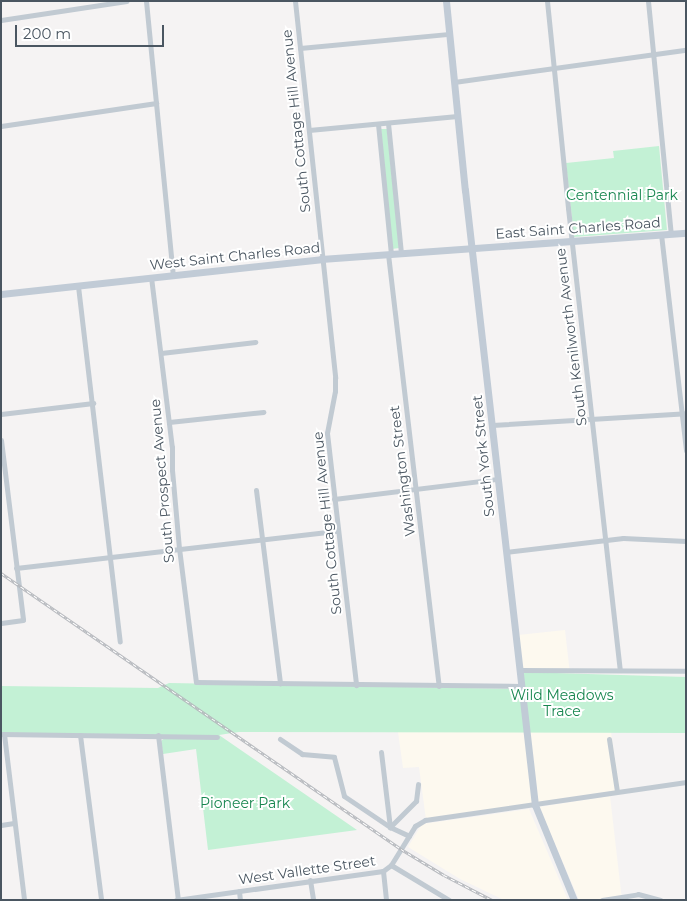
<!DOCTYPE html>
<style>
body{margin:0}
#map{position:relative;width:687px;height:901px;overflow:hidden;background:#f5f3f3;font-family:Montserrat,sans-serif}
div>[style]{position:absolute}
.commercial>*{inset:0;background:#fdf9ef}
.green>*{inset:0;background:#c3f1d5}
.minor>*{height:5px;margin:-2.5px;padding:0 2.5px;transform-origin:2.5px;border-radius:2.5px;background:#c1cad2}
.secondary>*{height:7px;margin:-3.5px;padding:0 3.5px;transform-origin:3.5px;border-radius:3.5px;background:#c1cbd6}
.rail>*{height:3px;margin-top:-1.5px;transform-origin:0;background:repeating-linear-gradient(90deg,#fff 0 4px,#b5b8bd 0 8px);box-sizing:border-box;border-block:1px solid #b5b8bd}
span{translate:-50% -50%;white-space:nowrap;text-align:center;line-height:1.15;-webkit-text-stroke:4px #fff;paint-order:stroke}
.street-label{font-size:14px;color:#4a5661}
.park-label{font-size:14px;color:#17864f}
.frame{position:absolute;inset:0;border:2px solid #4a5661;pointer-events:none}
.scale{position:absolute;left:15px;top:25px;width:149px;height:22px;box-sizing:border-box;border:2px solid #4a5661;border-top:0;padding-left:6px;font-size:15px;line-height:18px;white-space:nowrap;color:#4a5661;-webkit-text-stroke:4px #fff;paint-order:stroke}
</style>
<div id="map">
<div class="commercial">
<div style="clip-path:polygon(565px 630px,570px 674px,523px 672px,518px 635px)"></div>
<div style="clip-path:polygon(398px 732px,611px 732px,620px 790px,426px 820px,419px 767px,403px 768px)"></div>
<div style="clip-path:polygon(610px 796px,622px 900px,579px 900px,539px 807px)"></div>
<div style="clip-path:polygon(529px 809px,568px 900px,504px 900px,460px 879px,408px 847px,422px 824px)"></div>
</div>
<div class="green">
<div style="clip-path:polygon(381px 129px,387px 129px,399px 248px,392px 249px)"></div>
<div style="clip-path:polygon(659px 146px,667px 230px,574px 237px,566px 163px,614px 158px,613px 151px)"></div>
<div style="clip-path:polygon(523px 672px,686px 677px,686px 733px,239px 732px,219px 735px,357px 830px,208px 850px,196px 749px,163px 754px,161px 741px,166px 737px,1px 736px,1px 686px,158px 688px,169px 683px,524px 689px)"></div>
</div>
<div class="minor">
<div style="left:146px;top:1px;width:275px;rotate:84.4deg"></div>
<div style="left:295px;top:1px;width:379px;rotate:83.9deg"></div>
<div style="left:335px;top:378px;width:13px;rotate:90deg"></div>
<div style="left:335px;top:391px;width:43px;rotate:100.8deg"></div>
<div style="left:327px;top:433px;width:254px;rotate:83.4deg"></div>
<div style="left:547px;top:1px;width:208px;rotate:84.2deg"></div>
<div style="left:568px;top:208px;width:465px;rotate:83.6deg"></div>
<div style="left:648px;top:1px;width:234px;rotate:84.4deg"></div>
<div style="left:1px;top:20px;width:127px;rotate:-8.6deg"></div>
<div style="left:300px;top:48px;width:150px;rotate:-5.4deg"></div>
<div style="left:454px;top:82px;width:234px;rotate:-7.9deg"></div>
<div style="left:388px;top:123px;width:131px;rotate:84.3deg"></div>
<div style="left:378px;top:124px;width:131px;rotate:84.3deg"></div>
<div style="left:1px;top:126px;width:157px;rotate:-8.4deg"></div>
<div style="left:309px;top:130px;width:149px;rotate:-5.4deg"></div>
<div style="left:661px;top:234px;width:218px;rotate:83.4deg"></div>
<div style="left:388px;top:254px;width:435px;rotate:83.3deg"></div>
<div style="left:151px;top:277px;width:171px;rotate:83deg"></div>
<div style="left:172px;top:447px;width:23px;rotate:90deg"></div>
<div style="left:172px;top:470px;width:78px;rotate:84.9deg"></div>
<div style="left:179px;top:548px;width:135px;rotate:82.8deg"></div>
<div style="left:196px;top:682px;width:325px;rotate:0.7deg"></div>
<div style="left:78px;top:286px;width:358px;rotate:83.3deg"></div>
<div style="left:161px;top:353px;width:95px;rotate:-6.7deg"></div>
<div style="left:1px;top:414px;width:93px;rotate:-6.8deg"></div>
<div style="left:169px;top:422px;width:95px;rotate:-6.1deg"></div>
<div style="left:492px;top:425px;width:194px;rotate:-3.5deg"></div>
<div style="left:1px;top:440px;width:181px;rotate:83deg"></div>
<div style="left:23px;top:620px;width:22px;rotate:172deg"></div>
<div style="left:256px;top:490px;width:195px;rotate:82.9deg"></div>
<div style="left:334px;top:499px;width:165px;rotate:-7deg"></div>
<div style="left:506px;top:552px;width:118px;rotate:-6.8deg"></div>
<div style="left:623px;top:538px;width:63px;rotate:2.7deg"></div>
<div style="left:16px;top:568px;width:324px;rotate:-6.6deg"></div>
<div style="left:519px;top:670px;width:167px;rotate:0.3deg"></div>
<div style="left:1px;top:734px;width:216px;rotate:0.8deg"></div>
<div style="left:4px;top:734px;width:167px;rotate:83.1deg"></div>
<div style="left:80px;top:735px;width:166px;rotate:82.7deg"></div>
<div style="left:158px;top:735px;width:166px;rotate:83.1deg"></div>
<div style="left:280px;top:739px;width:27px;rotate:34deg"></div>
<div style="left:302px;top:754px;width:32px;rotate:5deg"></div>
<div style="left:334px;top:757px;width:40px;rotate:75.6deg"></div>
<div style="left:344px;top:796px;width:55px;rotate:34deg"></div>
<div style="left:390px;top:827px;width:21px;rotate:25deg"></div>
<div style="left:609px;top:739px;width:53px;rotate:81.3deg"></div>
<div style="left:381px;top:752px;width:76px;rotate:83.2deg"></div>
<div style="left:1px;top:825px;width:13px;rotate:-9deg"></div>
<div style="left:390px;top:827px;width:37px;rotate:-45deg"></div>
<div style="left:416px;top:801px;width:17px;rotate:-83deg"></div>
<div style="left:391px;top:865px;width:68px;rotate:31.1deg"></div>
<div style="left:383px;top:871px;width:29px;rotate:84deg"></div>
<div style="left:310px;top:880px;width:20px;rotate:81deg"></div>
<div style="left:239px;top:891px;width:9px;rotate:84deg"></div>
<div style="left:176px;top:900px;width:209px;rotate:-8deg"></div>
<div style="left:383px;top:871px;width:10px;rotate:-37deg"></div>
<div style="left:391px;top:865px;width:46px;rotate:-58.4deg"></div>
<div style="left:415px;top:826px;width:12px;rotate:-31deg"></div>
<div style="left:425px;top:820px;width:264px;rotate:-8.3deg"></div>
<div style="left:602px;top:900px;width:36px;rotate:-9deg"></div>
<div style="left:638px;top:894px;width:23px;rotate:15deg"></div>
</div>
<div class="secondary">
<div style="left:446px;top:1px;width:190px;rotate:84.3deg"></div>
<div style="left:465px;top:190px;width:619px;rotate:83.51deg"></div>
<div style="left:535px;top:805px;width:103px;rotate:67.7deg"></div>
<div style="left:1px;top:294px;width:322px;rotate:-6.2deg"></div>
<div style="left:321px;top:259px;width:366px;rotate:-4.1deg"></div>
</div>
<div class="rail">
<div style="left:1px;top:573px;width:486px;rotate:34.6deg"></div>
<div style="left:401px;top:849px;width:50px;rotate:31.2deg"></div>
<div style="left:444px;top:875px;width:54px;rotate:27.5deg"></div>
</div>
<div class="street-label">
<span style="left:296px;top:121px;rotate:-96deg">South Cottage Hill Avenue</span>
<span style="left:578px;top:228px;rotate:-4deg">East Saint Charles Road</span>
<span style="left:235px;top:256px;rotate:-6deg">West Saint Charles Road</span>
<span style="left:571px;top:337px;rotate:-97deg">South Kenilworth Avenue</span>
<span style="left:483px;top:456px;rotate:-96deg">South York Street</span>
<span style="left:402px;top:471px;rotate:-97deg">Washington Street</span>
<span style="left:162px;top:481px;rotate:-95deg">South Prospect Avenue</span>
<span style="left:327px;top:523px;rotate:-96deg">South Cottage Hill Avenue</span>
<span style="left:307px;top:870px;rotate:-8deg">West Vallette Street</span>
</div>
<div class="park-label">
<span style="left:622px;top:195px">Centennial Park</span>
<span style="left:562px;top:703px">Wild Meadows<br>Trace</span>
<span style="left:245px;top:803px">Pioneer Park</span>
</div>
<div class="frame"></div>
<div class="scale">200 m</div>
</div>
